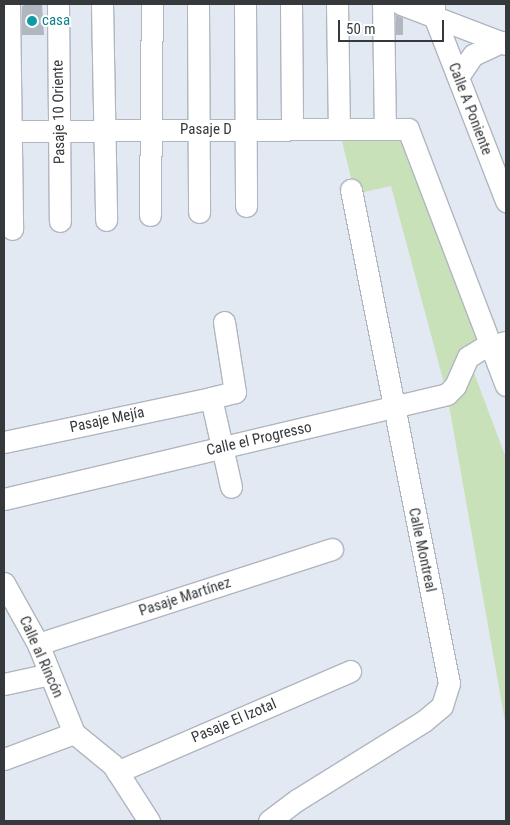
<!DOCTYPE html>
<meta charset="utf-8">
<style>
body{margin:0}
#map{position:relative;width:510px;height:825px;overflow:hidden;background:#e2e9f2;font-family:"Roboto Condensed",sans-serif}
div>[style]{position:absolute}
.green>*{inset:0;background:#c8e1b8}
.building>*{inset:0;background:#b0b7bf}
.roads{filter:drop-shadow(1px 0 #b0b6bf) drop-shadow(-1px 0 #b0b6bf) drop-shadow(0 1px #b0b6bf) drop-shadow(0 -1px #b0b6bf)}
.minor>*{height:21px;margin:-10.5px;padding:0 10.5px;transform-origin:10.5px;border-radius:10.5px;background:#fff}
.dots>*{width:14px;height:14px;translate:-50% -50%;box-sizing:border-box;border:2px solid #fff;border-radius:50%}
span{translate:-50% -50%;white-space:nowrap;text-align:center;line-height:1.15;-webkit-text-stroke:4px #fff;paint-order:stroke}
.culture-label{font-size:15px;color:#0d838f}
.left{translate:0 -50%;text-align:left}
.street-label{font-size:15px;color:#36393c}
.frame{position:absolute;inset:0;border:5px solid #36393c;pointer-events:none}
.scale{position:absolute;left:338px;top:20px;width:106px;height:22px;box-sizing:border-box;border:2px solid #36393c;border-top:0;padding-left:6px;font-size:15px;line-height:18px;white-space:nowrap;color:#36393c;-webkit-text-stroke:4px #fff;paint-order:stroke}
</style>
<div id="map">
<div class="green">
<div style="clip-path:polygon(339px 129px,408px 129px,491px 346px,468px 357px,506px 458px,506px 727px,447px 394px,391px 186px,355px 194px)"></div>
</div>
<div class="building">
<div style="clip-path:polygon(28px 4px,42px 4px,44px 35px,22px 35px,22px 6px)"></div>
<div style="clip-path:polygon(396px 15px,403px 18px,403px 35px,396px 35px)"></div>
</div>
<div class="roads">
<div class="minor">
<div style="left:9px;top:4px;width:225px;rotate:89.2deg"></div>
<div style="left:58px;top:4px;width:217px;rotate:89.5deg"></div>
<div style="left:102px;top:4px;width:216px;rotate:88.9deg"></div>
<div style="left:198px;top:4px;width:208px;rotate:89.7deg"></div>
<div style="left:245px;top:4px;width:202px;rotate:89.7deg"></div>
<div style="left:291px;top:4px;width:125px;rotate:89.5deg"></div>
<div style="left:337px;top:4px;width:125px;rotate:89.1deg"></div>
<div style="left:383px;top:4px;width:125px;rotate:89.1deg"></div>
<div style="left:401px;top:4px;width:112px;rotate:20.9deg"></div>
<div style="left:434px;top:4px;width:12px;rotate:90deg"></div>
<div style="left:434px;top:16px;width:199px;rotate:68.7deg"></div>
<div style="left:458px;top:77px;width:27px;rotate:-56deg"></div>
<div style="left:473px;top:55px;width:31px;rotate:-25deg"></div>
<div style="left:4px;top:131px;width:404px;rotate:-0.3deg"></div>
<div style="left:408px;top:129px;width:274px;rotate:69.1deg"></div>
<div style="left:150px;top:215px;width:211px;rotate:-89.5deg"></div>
<div style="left:224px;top:322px;width:71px;rotate:81.1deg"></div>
<div style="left:235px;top:392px;width:25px;rotate:166deg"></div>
<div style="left:211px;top:398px;width:91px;rotate:77.3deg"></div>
<div style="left:4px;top:442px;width:212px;rotate:-12deg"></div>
<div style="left:4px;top:499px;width:455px;rotate:-13.3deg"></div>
<div style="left:447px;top:394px;width:11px;rotate:-45deg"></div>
<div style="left:455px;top:386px;width:32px;rotate:-66deg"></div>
<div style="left:468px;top:357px;width:15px;rotate:-32deg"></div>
<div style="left:481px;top:349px;width:26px;rotate:-16deg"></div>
<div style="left:4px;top:583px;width:70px;rotate:60.9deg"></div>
<div style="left:38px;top:644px;width:96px;rotate:68deg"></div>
<div style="left:38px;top:644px;width:309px;rotate:-17.9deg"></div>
<div style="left:4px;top:684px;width:47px;rotate:-12.3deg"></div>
<div style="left:4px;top:759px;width:75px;rotate:-20.4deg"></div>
<div style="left:74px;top:733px;width:50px;rotate:39.4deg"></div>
<div style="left:113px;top:765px;width:67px;rotate:57.3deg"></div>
<div style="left:117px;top:772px;width:254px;rotate:-23.4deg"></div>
<div style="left:269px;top:821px;width:35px;rotate:-37deg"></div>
<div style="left:297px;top:800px;width:150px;rotate:-31.9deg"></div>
<div style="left:424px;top:721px;width:23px;rotate:-40deg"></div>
<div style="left:442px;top:706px;width:24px;rotate:-73deg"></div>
<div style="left:449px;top:683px;width:503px;rotate:-101.24deg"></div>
</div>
</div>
<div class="dots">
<div style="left:32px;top:21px;background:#0f9aa8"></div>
</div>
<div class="culture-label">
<span class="left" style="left:42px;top:21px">casa</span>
</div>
<div class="street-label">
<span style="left:470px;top:109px;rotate:69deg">Calle A Poniente</span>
<span style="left:59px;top:112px;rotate:-91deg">Pasaje 10 Oriente</span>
<span style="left:206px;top:130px">Pasaje D</span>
<span style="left:107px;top:420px;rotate:-12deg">Pasaje Mejía</span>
<span style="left:259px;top:439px;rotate:-13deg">Calle el Progresso</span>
<span style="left:422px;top:550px;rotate:78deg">Calle Montreal</span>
<span style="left:185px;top:597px;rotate:-18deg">Pasaje Martínez</span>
<span style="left:41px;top:657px;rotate:66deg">Calle al Rincón</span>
<span style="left:234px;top:721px;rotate:-23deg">Pasaje El Izotal</span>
</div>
<div class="frame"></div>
<div class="scale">50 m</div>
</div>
